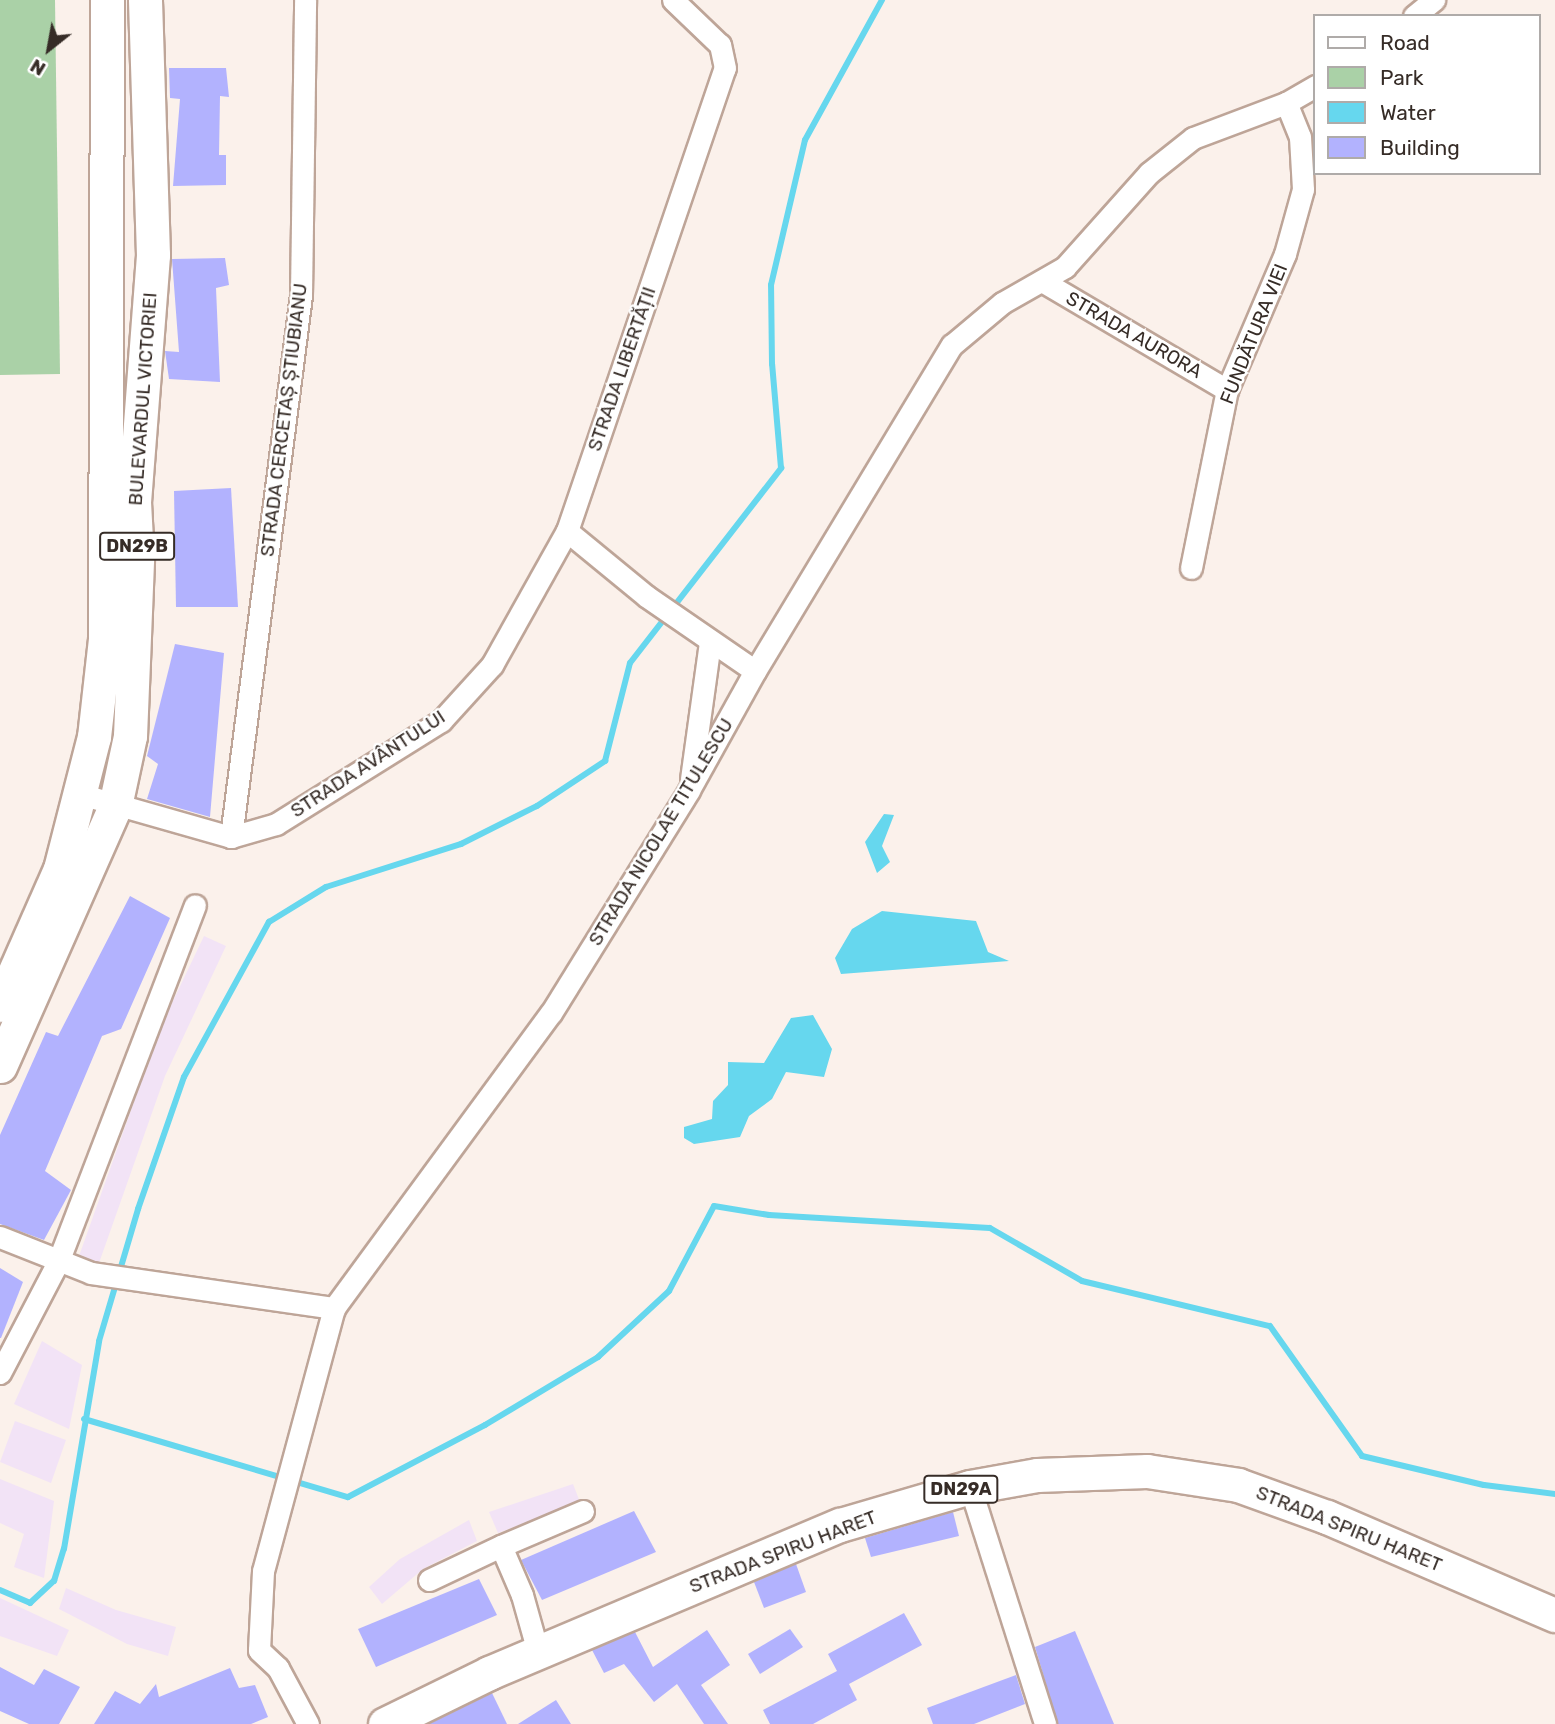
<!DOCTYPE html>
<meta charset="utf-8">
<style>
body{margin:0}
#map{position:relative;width:1555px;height:1724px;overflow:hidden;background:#fbf1eb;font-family:Rubik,sans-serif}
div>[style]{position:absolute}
.industrial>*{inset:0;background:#f2e3f6}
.green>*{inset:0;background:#aad1a7}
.water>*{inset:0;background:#66d7ee}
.stream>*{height:6px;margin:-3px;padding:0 3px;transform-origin:3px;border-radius:3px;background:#66d7ee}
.building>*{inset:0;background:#b2b2fe}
.roads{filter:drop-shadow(2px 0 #bea598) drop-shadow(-2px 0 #bea598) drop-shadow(0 2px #bea598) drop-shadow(0 -2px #bea598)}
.minor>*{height:21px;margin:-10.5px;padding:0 10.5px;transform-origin:10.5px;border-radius:10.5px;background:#fff}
.primary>*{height:33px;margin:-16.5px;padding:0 16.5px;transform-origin:16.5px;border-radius:16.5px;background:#fff}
span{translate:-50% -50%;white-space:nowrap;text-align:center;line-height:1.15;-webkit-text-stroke:5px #fff;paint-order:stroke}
.shield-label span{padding:2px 5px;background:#fff;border:2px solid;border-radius:5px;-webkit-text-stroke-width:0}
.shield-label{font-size:18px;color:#362c27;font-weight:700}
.street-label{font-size:19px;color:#362c27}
.legend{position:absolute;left:1313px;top:14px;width:228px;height:161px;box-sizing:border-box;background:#fff;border:2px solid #afaba9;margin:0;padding:9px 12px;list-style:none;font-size:21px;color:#362c27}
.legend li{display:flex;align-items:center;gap:14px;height:35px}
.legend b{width:35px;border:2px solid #afaba9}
.north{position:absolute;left:14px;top:14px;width:70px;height:70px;-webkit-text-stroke:5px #fff;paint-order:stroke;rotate:211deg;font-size:19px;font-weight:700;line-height:28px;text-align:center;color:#362c27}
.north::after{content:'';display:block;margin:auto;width:24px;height:32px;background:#362c27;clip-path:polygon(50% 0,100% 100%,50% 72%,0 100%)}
</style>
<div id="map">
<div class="industrial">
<div style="clip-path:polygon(204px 936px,226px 946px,165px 1076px,99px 1263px,79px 1256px,161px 1026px)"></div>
<div style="clip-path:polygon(42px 1341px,82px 1365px,69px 1429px,14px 1404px)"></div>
<div style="clip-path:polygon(15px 1421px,66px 1440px,51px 1483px,0 1462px)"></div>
<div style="clip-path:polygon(0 1479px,54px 1501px,44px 1578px,14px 1567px,24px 1534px,0 1523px)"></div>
<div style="clip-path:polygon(573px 1484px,580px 1502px,498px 1533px,489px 1512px)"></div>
<div style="clip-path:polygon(469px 1520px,477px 1541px,423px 1569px,382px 1604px,369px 1587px,400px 1559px)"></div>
<div style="clip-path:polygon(66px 1588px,116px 1610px,176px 1627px,168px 1656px,127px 1644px,59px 1609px)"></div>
<div style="clip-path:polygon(0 1598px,69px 1630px,57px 1656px,0 1636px)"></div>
</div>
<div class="green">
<div style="clip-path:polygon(0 0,55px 0,60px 374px,0 375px)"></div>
</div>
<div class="water">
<div style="clip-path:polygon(884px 814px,894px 815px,882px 846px,890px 862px,877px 873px,865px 842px)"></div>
<div style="clip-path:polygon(882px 911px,976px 921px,988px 952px,1009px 961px,841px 974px,835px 958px,852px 929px)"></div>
<div style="clip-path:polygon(813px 1015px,832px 1049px,824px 1077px,786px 1072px,772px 1099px,749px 1116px,740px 1137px,694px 1144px,684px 1138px,684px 1127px,712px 1119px,713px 1101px,728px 1085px,728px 1062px,764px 1063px,791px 1018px)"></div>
</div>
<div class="stream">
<div style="left:84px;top:1419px;width:275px;rotate:16.5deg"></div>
<div style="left:348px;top:1497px;width:155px;rotate:-27.7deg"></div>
<div style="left:485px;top:1425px;width:132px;rotate:-31deg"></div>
<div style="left:598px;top:1357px;width:97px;rotate:-42.9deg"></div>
<div style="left:669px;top:1291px;width:96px;rotate:-62.1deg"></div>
<div style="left:714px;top:1206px;width:56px;rotate:9.3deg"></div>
<div style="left:769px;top:1215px;width:221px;rotate:3.4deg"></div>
<div style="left:990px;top:1228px;width:106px;rotate:29.9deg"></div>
<div style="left:1082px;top:1281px;width:193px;rotate:13.5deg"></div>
<div style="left:1270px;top:1326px;width:159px;rotate:54.7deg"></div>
<div style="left:1362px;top:1456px;width:125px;rotate:13.4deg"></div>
<div style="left:1484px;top:1485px;width:72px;rotate:7.2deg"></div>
<div style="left:0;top:1590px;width:33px;rotate:23deg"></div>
<div style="left:30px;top:1603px;width:33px;rotate:-43deg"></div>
<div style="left:54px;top:1581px;width:34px;rotate:-73deg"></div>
<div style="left:64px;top:1549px;width:211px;rotate:-80.4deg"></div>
<div style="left:99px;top:1341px;width:138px;rotate:-73.5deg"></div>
<div style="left:138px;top:1209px;width:140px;rotate:-70.8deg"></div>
<div style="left:184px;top:1077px;width:177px;rotate:-61.3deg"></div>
<div style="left:269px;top:922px;width:67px;rotate:-31.6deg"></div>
<div style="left:326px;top:887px;width:142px;rotate:-17.7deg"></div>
<div style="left:461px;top:844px;width:85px;rotate:-26.6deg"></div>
<div style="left:537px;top:806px;width:82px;rotate:-33.5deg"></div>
<div style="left:605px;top:761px;width:101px;rotate:-75.7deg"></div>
<div style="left:630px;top:663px;width:247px;rotate:-52.2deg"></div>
<div style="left:781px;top:468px;width:104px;rotate:-94.9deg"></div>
<div style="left:772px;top:364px;width:79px;rotate:-90.7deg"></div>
<div style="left:771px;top:285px;width:149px;rotate:-76.8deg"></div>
<div style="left:805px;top:140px;width:160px;rotate:-61.2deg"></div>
</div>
<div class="building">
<div style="clip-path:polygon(169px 68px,226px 68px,229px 97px,220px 96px,219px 155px,226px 155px,226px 185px,173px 186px,180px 99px,170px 98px)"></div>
<div style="clip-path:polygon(225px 258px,229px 285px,216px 288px,220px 382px,169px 379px,165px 351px,179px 352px,172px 259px)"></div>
<div style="clip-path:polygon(231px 488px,238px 607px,176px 607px,174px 491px)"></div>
<div style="clip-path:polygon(175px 644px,224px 653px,210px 817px,147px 799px,158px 764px,147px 756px)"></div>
<div style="clip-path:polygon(130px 896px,170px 918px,121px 1029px,102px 1036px,45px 1171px,71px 1190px,44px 1240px,0 1224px,0 1135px,46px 1032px,58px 1036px)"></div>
<div style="clip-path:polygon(0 1268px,23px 1282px,1px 1338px,0 1338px)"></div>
<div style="clip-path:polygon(634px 1511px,656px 1552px,542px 1600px,521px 1560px)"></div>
<div style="clip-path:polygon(953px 1512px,959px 1536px,871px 1557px,865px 1538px)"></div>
<div style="clip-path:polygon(796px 1564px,806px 1592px,764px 1608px,754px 1582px)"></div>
<div style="clip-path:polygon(479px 1579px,497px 1615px,376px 1667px,358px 1629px)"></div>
<div style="clip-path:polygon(904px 1613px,922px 1645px,849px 1684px,857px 1700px,813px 1724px,770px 1724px,763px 1710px,837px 1671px,828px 1654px)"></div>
<div style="clip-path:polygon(790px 1629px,803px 1647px,760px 1674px,748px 1654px)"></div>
<div style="clip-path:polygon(707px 1630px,730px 1665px,701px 1685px,728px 1724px,704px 1724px,677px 1684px,654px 1702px,624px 1664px,604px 1673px,592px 1650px,635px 1632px,653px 1667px)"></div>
<div style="clip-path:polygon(1075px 1631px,1114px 1724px,1058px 1724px,1035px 1647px)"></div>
<div style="clip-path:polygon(0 1667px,34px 1685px,44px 1669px,80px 1687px,59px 1724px,29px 1724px,0 1711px)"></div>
<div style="clip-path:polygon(230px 1668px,239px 1688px,255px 1685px,268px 1717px,251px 1724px,94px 1724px,115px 1691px,140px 1704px,156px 1684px,159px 1697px)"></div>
<div style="clip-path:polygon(1016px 1675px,1025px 1704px,974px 1724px,933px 1724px,927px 1708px)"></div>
<div style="clip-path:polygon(492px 1693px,507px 1724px,429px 1724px)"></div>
<div style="clip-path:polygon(556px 1700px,571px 1724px,518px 1724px)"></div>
</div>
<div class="roads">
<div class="minor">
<div style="left:1414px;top:16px;width:26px;rotate:-39deg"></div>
<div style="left:1042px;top:281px;width:215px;rotate:30.5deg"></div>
<div style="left:567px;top:531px;width:102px;rotate:39.4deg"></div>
<div style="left:646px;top:596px;width:132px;rotate:34.5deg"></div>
<div style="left:1191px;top:568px;width:182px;rotate:-78.6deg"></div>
<div style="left:1227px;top:390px;width:148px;rotate:-66.9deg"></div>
<div style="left:1285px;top:254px;width:67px;rotate:-74.5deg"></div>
<div style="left:1303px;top:189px;width:52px;rotate:-93.3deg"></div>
<div style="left:1300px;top:137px;width:37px;rotate:-112deg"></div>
<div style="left:691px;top:779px;width:138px;rotate:-82.1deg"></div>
<div style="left:80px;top:794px;width:157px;rotate:15.9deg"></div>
<div style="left:231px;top:837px;width:47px;rotate:-16.1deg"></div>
<div style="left:276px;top:824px;width:195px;rotate:-32deg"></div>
<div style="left:441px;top:721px;width:76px;rotate:-47.7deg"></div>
<div style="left:492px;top:665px;width:154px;rotate:-60.8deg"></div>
<div style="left:567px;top:531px;width:489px;rotate:-71.2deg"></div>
<div style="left:725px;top:68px;width:24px;rotate:-102deg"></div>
<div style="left:720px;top:45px;width:65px;rotate:-136.2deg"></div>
<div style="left:231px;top:837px;width:547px;rotate:-82.64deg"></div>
<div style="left:301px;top:295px;width:295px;rotate:-89.2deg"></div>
<div style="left:0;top:1237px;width:98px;rotate:21.6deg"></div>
<div style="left:91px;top:1273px;width:246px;rotate:8.2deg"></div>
<div style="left:0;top:1373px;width:125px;rotate:-62.4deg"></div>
<div style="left:58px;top:1262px;width:382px;rotate:-69deg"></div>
<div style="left:970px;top:1487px;width:249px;rotate:72.4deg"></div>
<div style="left:429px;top:1580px;width:80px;rotate:-25.3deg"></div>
<div style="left:538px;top:1652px;width:59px;rotate:-105.7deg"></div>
<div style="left:522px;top:1595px;width:53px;rotate:-113.2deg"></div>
<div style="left:501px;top:1546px;width:89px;rotate:-23.1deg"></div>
<div style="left:308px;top:1724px;width:64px;rotate:-118.2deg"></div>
<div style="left:278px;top:1668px;width:26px;rotate:-137deg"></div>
<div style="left:259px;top:1650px;width:79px;rotate:-87.1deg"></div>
<div style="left:263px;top:1571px;width:272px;rotate:-74.9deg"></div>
<div style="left:334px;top:1308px;width:366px;rotate:-53.7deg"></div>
<div style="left:551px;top:1013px;width:262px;rotate:-58.2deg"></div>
<div style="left:689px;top:790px;width:136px;rotate:-61deg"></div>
<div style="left:755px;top:671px;width:381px;rotate:-58.9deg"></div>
<div style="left:952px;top:345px;width:65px;rotate:-40deg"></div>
<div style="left:1002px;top:303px;width:73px;rotate:-29.7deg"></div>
<div style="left:1065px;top:267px;width:126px;rotate:-48.2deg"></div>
<div style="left:1149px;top:173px;width:56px;rotate:-38.5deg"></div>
<div style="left:1193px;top:138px;width:99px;rotate:-20.6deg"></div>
<div style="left:1286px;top:103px;width:34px;rotate:-30deg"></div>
</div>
<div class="primary">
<div style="left:0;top:1005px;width:149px;rotate:-66.2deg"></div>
<div style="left:60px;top:869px;width:136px;rotate:-75.6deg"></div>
<div style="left:94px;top:737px;width:99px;rotate:-83.6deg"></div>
<div style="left:105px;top:639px;width:639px;rotate:-89.82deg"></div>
<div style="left:0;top:1066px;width:284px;rotate:-66.1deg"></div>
<div style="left:115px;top:806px;width:72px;rotate:-77.9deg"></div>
<div style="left:130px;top:736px;width:177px;rotate:-87.7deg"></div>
<div style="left:137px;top:559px;width:57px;rotate:-93deg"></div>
<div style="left:134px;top:502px;width:248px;rotate:-85.6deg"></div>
<div style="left:153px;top:255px;width:255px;rotate:-91.8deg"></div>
<div style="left:385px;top:1724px;width:116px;rotate:-26.1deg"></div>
<div style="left:489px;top:1673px;width:381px;rotate:-22.9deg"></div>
<div style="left:840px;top:1525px;width:135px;rotate:-16.3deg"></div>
<div style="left:970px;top:1487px;width:68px;rotate:-10.2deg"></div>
<div style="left:1037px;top:1475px;width:110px;rotate:-2.1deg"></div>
<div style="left:1147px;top:1471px;width:92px;rotate:8.7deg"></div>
<div style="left:1238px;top:1485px;width:95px;rotate:19.8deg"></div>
<div style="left:1327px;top:1517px;width:248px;rotate:23.3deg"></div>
</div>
</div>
<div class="shield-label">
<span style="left:137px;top:546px">DN29B</span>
<span style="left:961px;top:1489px">DN29A</span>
</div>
<div class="street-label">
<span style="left:1254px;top:334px;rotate:-68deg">FUNDĂTURA VIEI</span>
<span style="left:1134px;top:335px;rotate:30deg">STRADA AURORA</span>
<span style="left:622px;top:369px;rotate:-71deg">STRADA LIBERTĂȚII</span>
<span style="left:143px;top:399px;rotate:-86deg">BULEVARDUL VICTORIEI</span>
<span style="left:284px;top:420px;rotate:-83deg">STRADA CERCETAȘ ȘTIUBIANU</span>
<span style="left:368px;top:764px;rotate:-33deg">STRADA AVÂNTULUI</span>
<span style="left:661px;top:832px;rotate:-59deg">STRADA NICOLAE TITULESCU</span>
<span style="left:1349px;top:1529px;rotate:22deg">STRADA SPIRU HARET</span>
<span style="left:783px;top:1552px;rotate:-21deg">STRADA SPIRU HARET</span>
</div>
<ul class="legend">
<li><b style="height:9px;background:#fff"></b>Road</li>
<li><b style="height:19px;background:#aad1a7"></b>Park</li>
<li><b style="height:19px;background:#66d7ee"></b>Water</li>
<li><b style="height:19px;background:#b2b2fe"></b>Building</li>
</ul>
<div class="north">N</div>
</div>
